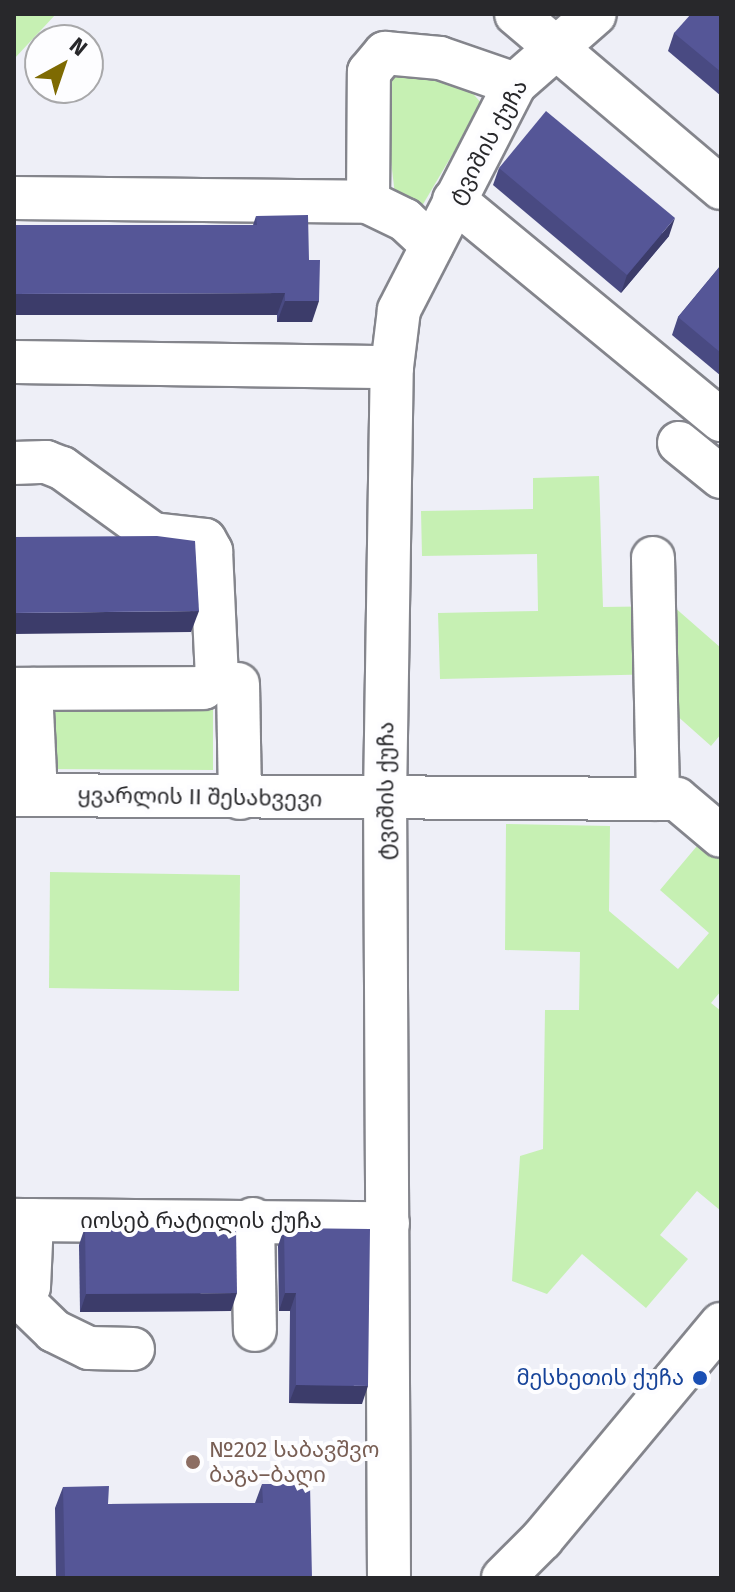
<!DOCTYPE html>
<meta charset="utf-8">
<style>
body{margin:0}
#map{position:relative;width:735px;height:1592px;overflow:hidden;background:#eeeff7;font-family:"Fira Sans","Noto Sans Georgian",sans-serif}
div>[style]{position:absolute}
.green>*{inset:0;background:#c6f0b3}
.roads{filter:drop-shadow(2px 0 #84858c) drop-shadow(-2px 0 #84858c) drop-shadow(0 2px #84858c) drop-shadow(0 -2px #84858c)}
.minor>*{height:42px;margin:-21px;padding:0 21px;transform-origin:21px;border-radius:21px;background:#fff}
.wall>*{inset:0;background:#494a82}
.shaded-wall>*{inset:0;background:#3c3c6a}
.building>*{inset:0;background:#555697}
.dots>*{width:22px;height:22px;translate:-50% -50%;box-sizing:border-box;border:4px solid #fdfdff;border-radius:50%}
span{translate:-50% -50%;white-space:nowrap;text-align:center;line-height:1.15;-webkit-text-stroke:8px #fdfdff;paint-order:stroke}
.street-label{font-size:22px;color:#28282b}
.transit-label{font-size:22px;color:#164399}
.right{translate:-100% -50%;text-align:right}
.education-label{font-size:22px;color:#785e54}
.left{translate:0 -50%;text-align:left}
.frame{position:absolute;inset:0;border:16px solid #28282b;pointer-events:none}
.north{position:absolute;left:24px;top:24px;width:80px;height:80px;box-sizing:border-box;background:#fdfdff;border:2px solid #a8a8aa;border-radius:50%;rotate:40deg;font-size:22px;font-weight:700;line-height:32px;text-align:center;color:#28282b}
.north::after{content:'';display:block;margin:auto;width:28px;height:36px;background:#7e6a02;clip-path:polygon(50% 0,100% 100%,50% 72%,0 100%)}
</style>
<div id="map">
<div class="green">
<div style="clip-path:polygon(14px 14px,56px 14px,14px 59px)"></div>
<div style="clip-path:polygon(390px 63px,469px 89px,482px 104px,422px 206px,414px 210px,395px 195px,382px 84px)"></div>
<div style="clip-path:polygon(599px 476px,603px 607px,673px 606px,721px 648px,721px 734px,711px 746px,666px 706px,665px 674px,440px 679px,438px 613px,538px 611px,537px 554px,422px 556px,421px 511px,533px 509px,533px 478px)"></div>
<div style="clip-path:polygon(45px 702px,213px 703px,213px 770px,44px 769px)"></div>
<div style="clip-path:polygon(506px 824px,610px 826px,609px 911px,678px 969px,709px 933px,660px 890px,702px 840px,721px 856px,721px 991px,711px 1003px,721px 1011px,721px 1211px,697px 1191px,660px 1235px,688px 1259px,646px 1308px,582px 1254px,547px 1294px,512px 1281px,520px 1156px,543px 1149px,545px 1010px,579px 1010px,580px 952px,505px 950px)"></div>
<div style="clip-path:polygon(50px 872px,240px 875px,239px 991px,49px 988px)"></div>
</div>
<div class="roads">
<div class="minor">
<div style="left:516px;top:14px;width:269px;rotate:40.3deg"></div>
<div style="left:14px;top:198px;width:354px;rotate:0.6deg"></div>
<div style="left:368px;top:202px;width:41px;rotate:25.9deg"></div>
<div style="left:405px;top:220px;width:37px;rotate:43deg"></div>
<div style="left:454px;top:200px;width:346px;rotate:39.5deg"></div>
<div style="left:368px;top:202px;width:130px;rotate:-89.6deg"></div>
<div style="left:369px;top:72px;width:25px;rotate:-50deg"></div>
<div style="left:385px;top:53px;width:55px;rotate:5.2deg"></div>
<div style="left:440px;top:58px;width:79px;rotate:19.1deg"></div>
<div style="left:14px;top:362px;width:378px;rotate:0.8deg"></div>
<div style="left:679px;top:443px;width:54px;rotate:39deg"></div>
<div style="left:14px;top:463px;width:32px;rotate:-2deg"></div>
<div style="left:46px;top:462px;width:17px;rotate:21deg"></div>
<div style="left:62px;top:468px;width:112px;rotate:36deg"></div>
<div style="left:153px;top:534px;width:52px;rotate:6.6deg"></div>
<div style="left:205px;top:540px;width:13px;rotate:61deg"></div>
<div style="left:211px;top:551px;width:125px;rotate:87.3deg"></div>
<div style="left:217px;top:676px;width:18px;rotate:139deg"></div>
<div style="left:203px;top:688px;width:189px;rotate:179.7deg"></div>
<div style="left:653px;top:558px;width:241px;rotate:88.8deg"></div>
<div style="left:238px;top:684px;width:114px;rotate:89deg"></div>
<div style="left:31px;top:689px;width:106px;rotate:87.3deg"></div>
<div style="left:14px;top:795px;width:663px;rotate:0.35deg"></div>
<div style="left:677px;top:799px;width:57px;rotate:40.1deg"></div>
<div style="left:253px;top:1219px;width:111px;rotate:89deg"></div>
<div style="left:14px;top:1220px;width:374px;rotate:0.5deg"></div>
<div style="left:20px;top:1298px;width:47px;rotate:44.1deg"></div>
<div style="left:54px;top:1331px;width:39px;rotate:26deg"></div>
<div style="left:89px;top:1348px;width:44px;rotate:1.3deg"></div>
<div style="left:14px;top:1299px;width:19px;rotate:-39deg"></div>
<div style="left:29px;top:1287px;width:67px;rotate:-87.4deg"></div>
<div style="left:389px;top:1578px;width:779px;rotate:-90.29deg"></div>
<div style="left:385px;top:799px;width:432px;rotate:-89.1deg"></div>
<div style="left:392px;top:367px;width:57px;rotate:-83deg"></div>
<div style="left:399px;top:310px;width:254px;rotate:-62.8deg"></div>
<div style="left:515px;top:84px;width:106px;rotate:-41.2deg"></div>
<div style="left:503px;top:1578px;width:55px;rotate:-45deg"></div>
<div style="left:542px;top:1539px;width:280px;rotate:-50.2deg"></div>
</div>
</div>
<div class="wall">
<div style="clip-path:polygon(721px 14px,721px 96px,668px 51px,674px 33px)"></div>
<div style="clip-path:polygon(499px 168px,669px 236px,621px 293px,493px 185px)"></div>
<div style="clip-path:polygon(256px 216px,312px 322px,277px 322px,277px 315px,253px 225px)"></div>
<div style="clip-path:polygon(721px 265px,721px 376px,672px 335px,678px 317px)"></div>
<div style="clip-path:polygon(85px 1227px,231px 1311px,80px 1312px,79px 1245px)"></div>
<div style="clip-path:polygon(284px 1228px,362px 1404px,289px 1403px,290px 1311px,279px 1311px,278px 1246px)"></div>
<div style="clip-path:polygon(262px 1484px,312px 1578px,56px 1578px,55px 1508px,63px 1487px,108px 1504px,255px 1503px)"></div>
</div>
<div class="shaded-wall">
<div style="clip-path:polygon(675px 218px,669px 236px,621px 293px,627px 275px)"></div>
<div style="clip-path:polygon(285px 293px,277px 315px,14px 315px,14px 294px)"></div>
<div style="clip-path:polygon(285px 301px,319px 301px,312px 322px,277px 322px)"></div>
<div style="clip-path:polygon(199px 611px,191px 632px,14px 634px,14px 613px)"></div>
<div style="clip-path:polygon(237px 1293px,231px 1311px,80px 1312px,86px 1294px)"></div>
<div style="clip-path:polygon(285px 1293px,296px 1293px,290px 1311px,279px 1311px)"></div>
<div style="clip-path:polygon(296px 1385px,368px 1386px,362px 1404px,289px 1403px)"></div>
</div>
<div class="building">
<div style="clip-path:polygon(691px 14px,721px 14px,721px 72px,674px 33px)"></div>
<div style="clip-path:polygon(546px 111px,675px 218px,627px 275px,499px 168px)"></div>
<div style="clip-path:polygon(308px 215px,309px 260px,320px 260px,319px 301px,285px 301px,285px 293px,14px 294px,14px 225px,257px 225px,256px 216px)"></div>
<div style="clip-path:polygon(721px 265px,721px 353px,678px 317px)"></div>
<div style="clip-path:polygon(157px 536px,195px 541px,199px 611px,14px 613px,14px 537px)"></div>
<div style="clip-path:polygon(85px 1227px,236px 1228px,237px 1293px,86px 1294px)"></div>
<div style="clip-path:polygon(284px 1228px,370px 1229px,368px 1386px,296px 1385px,296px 1293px,285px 1293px)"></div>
<div style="clip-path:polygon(262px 1484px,310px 1484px,312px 1578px,65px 1578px,63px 1487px,109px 1486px,108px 1504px,263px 1503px)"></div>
</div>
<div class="dots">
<div style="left:700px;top:1378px;background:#1a4fb4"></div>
<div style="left:193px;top:1462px;background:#8d6e63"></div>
</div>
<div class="street-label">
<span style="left:488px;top:142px;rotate:-61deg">ტვიშის ქუჩა</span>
<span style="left:386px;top:791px;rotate:-90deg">ტვიშის ქუჩა</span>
<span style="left:200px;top:797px;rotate:1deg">ყვარლის II შესახვევი</span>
<span style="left:201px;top:1221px">იოსებ რატილის ქუჩა</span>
</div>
<div class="transit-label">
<span class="right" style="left:684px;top:1378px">მესხეთის ქუჩა</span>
</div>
<div class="education-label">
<span class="left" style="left:209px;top:1462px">№202 საბავშვო<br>ბაგა–ბაღი</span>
</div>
<div class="frame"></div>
<div class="north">N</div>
</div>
